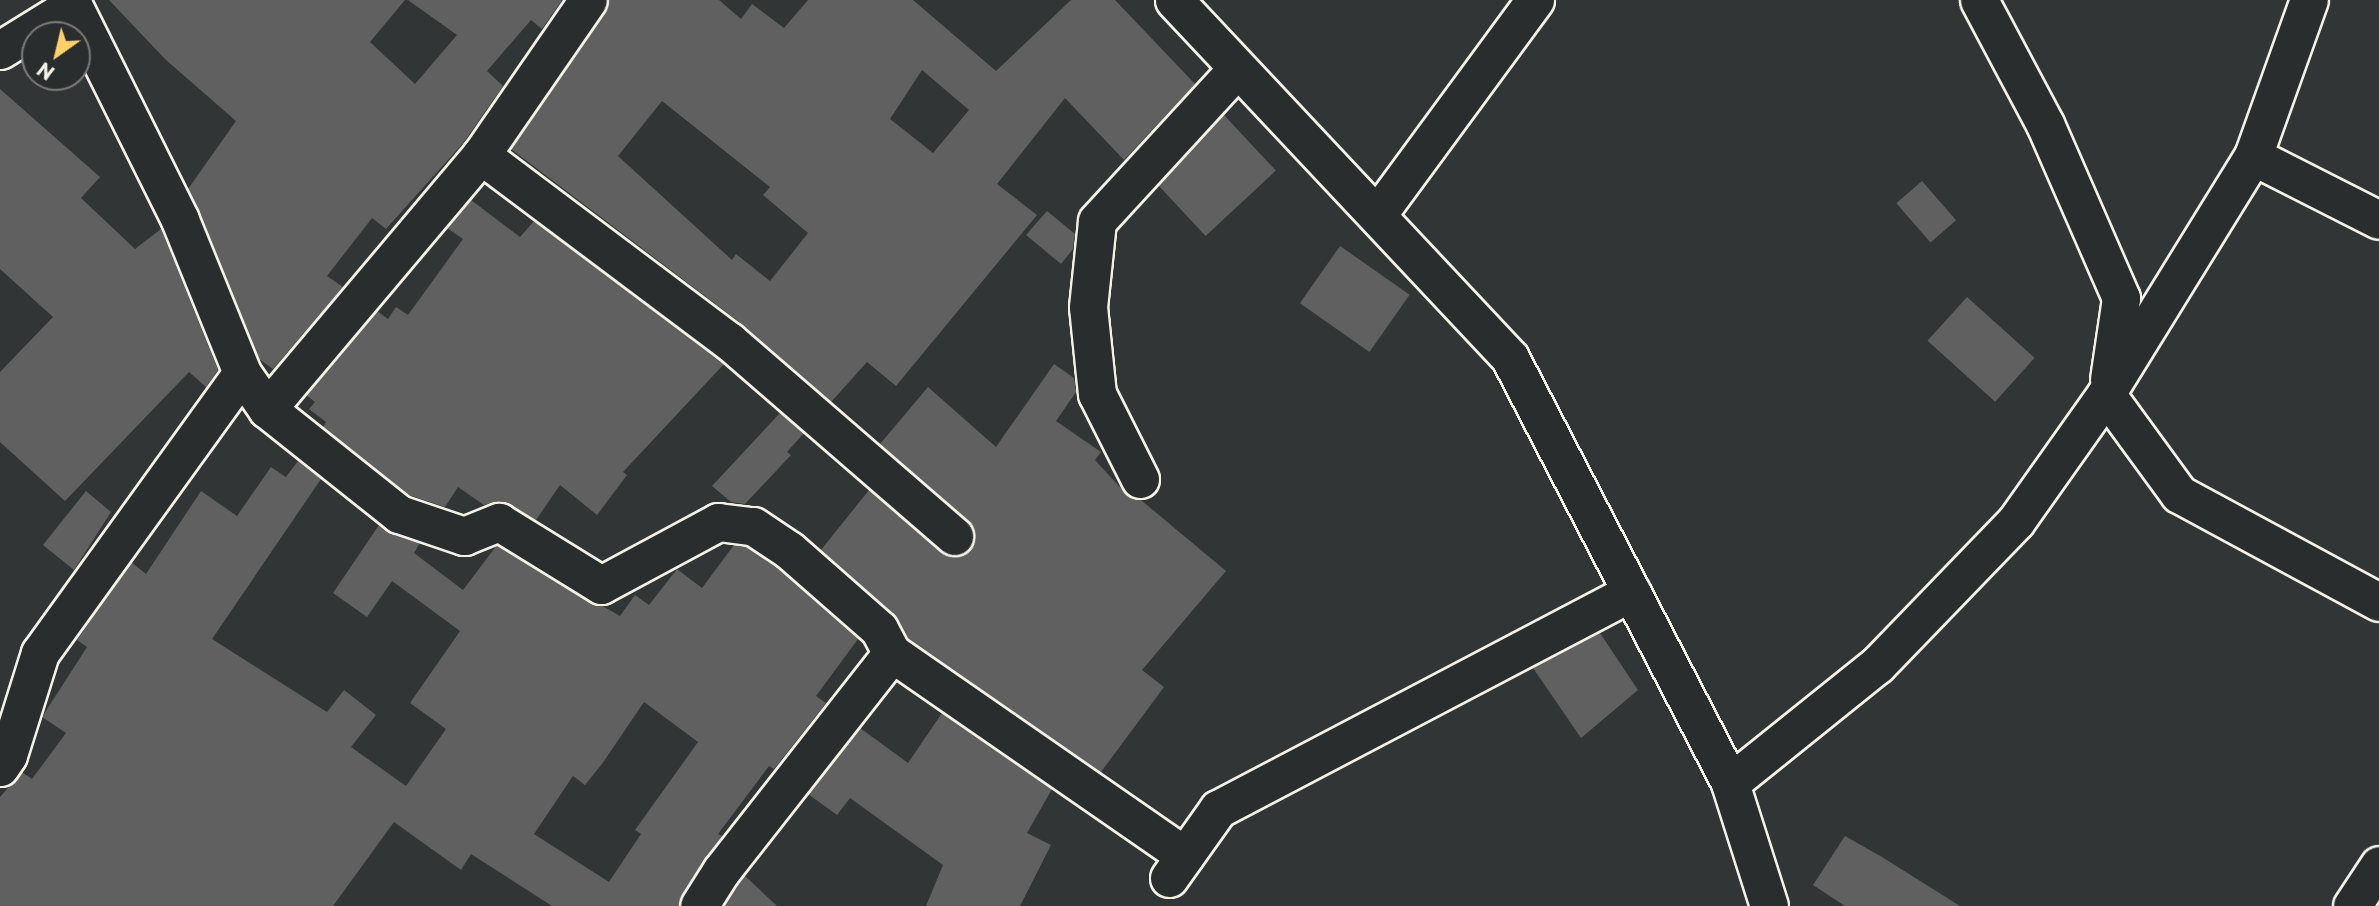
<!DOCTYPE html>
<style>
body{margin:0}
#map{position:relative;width:2379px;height:906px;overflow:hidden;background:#323535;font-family:"Playpen Sans",sans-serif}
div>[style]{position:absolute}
.building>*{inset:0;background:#5f605f;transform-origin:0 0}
.roads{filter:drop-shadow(2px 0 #f4f1e8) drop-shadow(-2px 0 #f4f1e8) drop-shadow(0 2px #f4f1e8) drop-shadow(0 -2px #f4f1e8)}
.street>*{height:37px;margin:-18.5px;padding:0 18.5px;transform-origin:18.5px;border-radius:18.5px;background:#2a2d2e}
span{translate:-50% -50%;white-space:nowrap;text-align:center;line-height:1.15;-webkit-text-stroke:5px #2a2d2e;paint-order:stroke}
.north{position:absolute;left:21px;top:21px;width:70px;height:70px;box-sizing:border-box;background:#2a2d2e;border:2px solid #7b7b78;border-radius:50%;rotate:214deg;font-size:19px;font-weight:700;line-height:28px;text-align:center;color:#f4f1e8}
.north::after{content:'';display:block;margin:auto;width:24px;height:32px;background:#ffd166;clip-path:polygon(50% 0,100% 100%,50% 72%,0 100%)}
</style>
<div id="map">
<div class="building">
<div style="clip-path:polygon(109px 0,405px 0,370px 42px,415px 84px,457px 35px,408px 0,562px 0,542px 29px,531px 20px,487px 71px,503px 86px,464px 142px,386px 229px,372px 218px,327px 276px,343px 287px,273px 369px,259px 359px,188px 189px,236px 121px,166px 60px)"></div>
<div style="clip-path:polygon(evenodd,609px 0,719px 0,741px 19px,752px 4px,784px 28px,808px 0,913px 0,996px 71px,1071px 0,1115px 0,1195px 84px,1124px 160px,1065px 98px,997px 184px,1037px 215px,896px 386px,867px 362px,831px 402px,742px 324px,511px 149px,605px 12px,609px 0,922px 70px,969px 110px,933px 153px,890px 119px,922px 70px,609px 0,662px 101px,770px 187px,763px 195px,808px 233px,770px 281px,736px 254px,732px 260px,618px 156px,662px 101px)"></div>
<div style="clip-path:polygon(0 89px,100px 177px,81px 198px,135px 249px,161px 229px,218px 370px,206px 387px,189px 372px,65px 501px,0 442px,0 372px,53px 317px,0 269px)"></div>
<div style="left:1224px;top:115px;width:76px;height:96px;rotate:47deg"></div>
<div style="left:1922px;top:181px;width:52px;height:34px;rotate:49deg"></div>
<div style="clip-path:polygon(471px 200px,520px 237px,534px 221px,724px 364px,623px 472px,627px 475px,597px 515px,560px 485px,536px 520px,501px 501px,484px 505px,458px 487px,445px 507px,409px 495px,323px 427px,326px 422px,309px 409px,315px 402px,306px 395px,377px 311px,388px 319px,396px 307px,408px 315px,463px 239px,447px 228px)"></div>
<div style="clip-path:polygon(1047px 211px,1075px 234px,1073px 249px,1061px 264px,1026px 235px)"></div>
<div style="left:1340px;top:246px;width:85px;height:70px;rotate:35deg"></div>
<div style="left:1967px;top:297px;width:91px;height:59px;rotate:42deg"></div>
<div style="clip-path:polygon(1054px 364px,1074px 378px,1076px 392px,1056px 421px,1101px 452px,1095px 460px,1128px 496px,1141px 500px,1226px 571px,1142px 670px,1164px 687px,1101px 772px,908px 639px,893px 613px,821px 550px,869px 490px,941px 552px,951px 557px,969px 550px,975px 539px,968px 521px,880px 444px,928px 387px,996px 447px)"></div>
<div style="clip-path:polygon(780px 413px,804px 433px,787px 452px,791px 455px,745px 504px,731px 502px,712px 486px)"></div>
<div style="clip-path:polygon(evenodd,298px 461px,321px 479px,212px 639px,327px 712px,344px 690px,376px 715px,351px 747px,406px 786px,446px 729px,410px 703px,460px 631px,392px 581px,367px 617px,333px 593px,379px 525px,420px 543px,414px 553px,463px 590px,497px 545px,620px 616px,635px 595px,649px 605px,677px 569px,702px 588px,734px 545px,746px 546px,776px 567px,858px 639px,816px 696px,826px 703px,774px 769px,769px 766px,718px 834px,722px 836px,678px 906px,552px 906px,471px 854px,461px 870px,394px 822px,333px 906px,0 906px,0 797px,22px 772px,32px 779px,66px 733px,42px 717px,87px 647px,77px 640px,131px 562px,146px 574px,201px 491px,237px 516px,271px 467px,286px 477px,298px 461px,644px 702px,698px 742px,635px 830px,641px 834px,609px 882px,534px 834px,573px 776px,585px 785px,602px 764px,644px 702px)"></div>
<div style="clip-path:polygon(86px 491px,111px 512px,74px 570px,43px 545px)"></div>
<div style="clip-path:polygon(1600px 633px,1638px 690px,1581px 738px,1533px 668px)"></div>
<div style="clip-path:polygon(942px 713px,1052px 789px,1027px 833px,1051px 845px,1020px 906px,926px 906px,943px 865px,850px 798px,837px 815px,808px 794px,860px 728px,908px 763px)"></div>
<div style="clip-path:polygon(1845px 836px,1882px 857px,1960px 906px,1845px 906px,1813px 885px)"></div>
<div style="clip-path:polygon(744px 875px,777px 906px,724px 906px)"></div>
</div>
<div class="roads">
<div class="street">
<div style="left:1174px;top:0;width:491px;rotate:46.8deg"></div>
<div style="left:1510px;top:358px;width:479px;rotate:62.6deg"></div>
<div style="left:1730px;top:783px;width:129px;rotate:72.4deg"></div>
<div style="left:1979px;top:0;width:140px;rotate:62deg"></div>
<div style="left:2045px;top:124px;width:190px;rotate:66.4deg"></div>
<div style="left:2121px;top:298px;width:82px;rotate:98.4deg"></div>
<div style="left:0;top:50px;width:86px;rotate:-31.7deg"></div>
<div style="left:73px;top:5px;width:240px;rotate:63.5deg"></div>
<div style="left:180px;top:220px;width:165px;rotate:67.9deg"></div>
<div style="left:481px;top:155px;width:310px;rotate:36.9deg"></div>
<div style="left:729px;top:341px;width:298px;rotate:40.9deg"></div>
<div style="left:2253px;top:156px;width:141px;rotate:26.9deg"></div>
<div style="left:1377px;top:215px;width:267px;rotate:-53.7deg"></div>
<div style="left:2106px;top:394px;width:280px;rotate:-58.3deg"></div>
<div style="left:2253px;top:156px;width:166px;rotate:-70.3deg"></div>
<div style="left:267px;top:409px;width:169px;rotate:38.5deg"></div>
<div style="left:399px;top:514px;width:69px;rotate:18.7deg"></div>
<div style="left:464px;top:536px;width:38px;rotate:-22deg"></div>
<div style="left:499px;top:522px;width:120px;rotate:31.7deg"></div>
<div style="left:601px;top:585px;width:133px;rotate:-28.3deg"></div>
<div style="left:718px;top:522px;width:35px;rotate:7deg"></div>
<div style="left:753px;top:526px;width:43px;rotate:33.7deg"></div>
<div style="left:789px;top:550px;width:120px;rotate:41.3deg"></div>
<div style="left:879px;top:629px;width:27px;rotate:62deg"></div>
<div style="left:892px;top:653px;width:277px;rotate:128.1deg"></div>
<div style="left:721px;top:871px;width:41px;rotate:122.2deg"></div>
<div style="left:1140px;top:479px;width:95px;rotate:-116.8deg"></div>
<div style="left:1097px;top:394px;width:87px;rotate:-95.9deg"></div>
<div style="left:1088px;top:307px;width:86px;rotate:-84deg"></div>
<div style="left:1097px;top:221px;width:207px;rotate:-47.4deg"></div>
<div style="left:892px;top:653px;width:356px;rotate:34.7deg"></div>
<div style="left:0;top:767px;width:14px;rotate:-56deg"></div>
<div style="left:8px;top:755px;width:107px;rotate:-72.6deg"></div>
<div style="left:40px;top:653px;width:345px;rotate:-54.2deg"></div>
<div style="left:242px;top:373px;width:44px;rotate:55.2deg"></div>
<div style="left:267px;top:409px;width:332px;rotate:-49.9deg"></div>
<div style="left:481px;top:155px;width:188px;rotate:-55.4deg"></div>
<div style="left:1730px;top:783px;width:189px;rotate:-38.8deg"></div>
<div style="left:1877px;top:665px;width:200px;rotate:-46deg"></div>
<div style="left:2016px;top:521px;width:156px;rotate:-54.7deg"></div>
<div style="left:2106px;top:394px;width:124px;rotate:53.9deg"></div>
<div style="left:2179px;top:494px;width:227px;rotate:28.4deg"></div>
<div style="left:1169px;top:878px;width:85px;rotate:-54.6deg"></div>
<div style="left:1218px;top:809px;width:467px;rotate:-27.7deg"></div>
<div style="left:2352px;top:906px;width:49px;rotate:-56.6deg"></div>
</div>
</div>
<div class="north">N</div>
</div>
